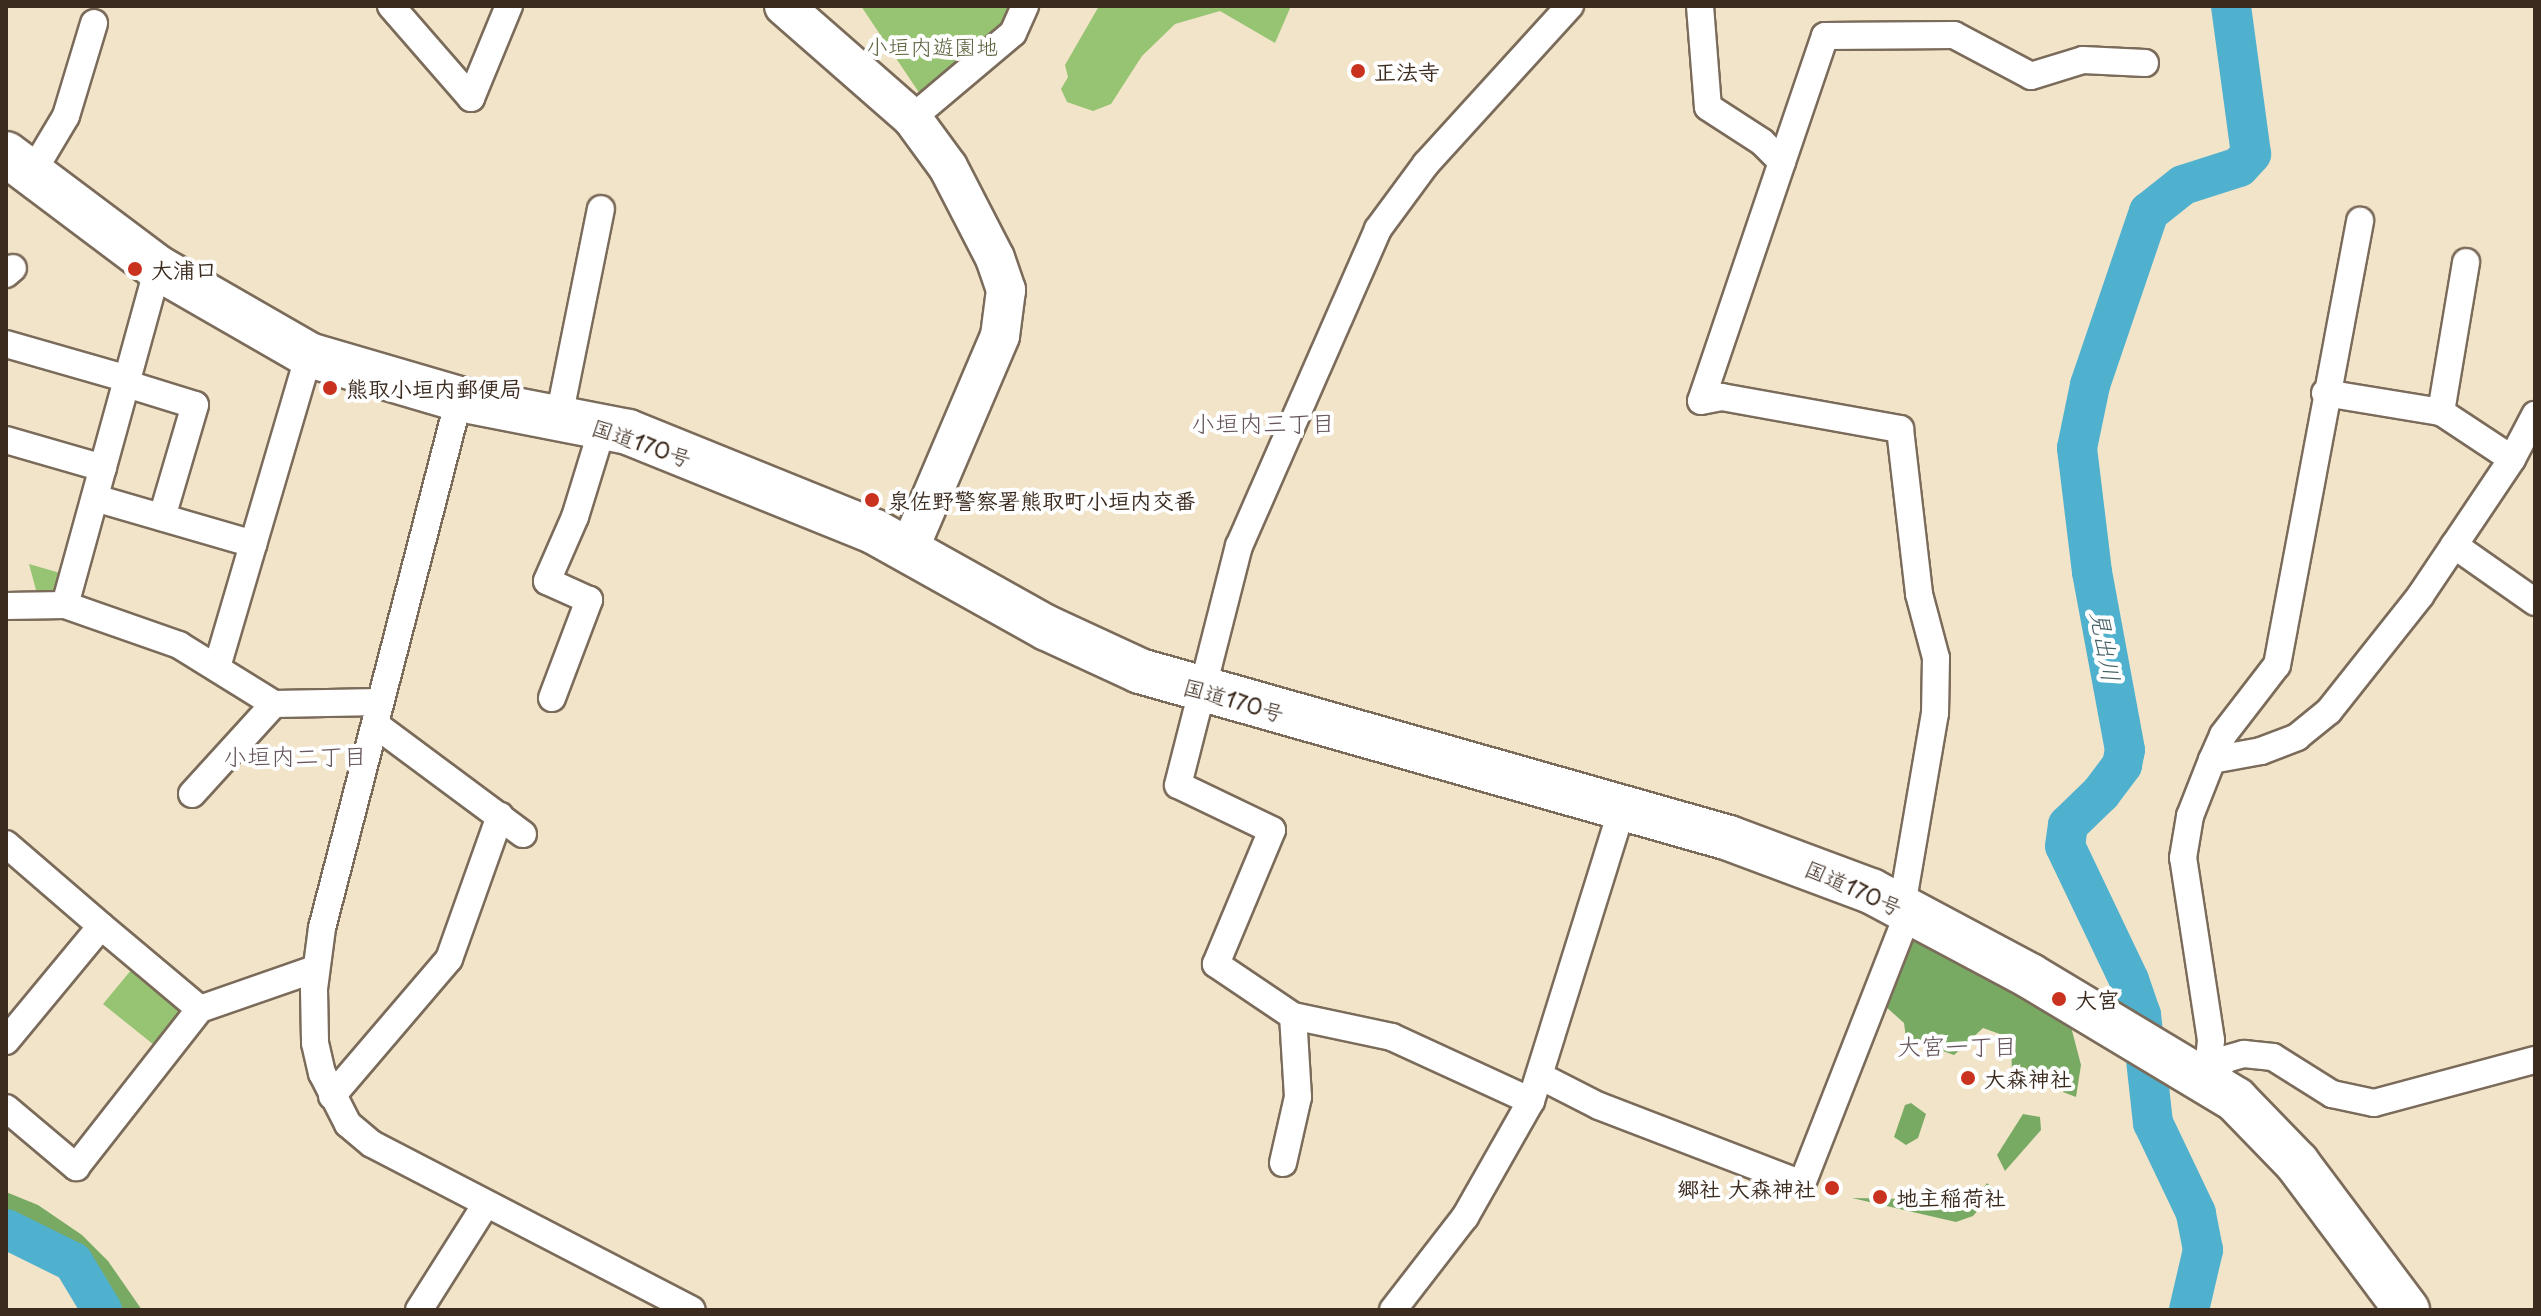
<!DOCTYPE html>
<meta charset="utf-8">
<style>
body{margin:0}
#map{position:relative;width:2541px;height:1316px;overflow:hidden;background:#f2e4c9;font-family:"Playpen Sans","Klee One",sans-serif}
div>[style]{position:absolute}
.green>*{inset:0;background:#97c472}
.forest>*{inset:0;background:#79aa64}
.river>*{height:40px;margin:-20px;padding:0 20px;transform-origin:20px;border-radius:20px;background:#50b1cf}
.roads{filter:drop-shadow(2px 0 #7b6b5a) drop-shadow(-2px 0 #7b6b5a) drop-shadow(0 2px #7b6b5a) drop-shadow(0 -2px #7b6b5a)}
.street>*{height:26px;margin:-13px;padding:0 13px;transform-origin:13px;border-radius:13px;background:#fff}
.secondary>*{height:38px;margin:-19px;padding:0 19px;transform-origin:19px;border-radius:19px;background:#fff}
.highway>*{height:44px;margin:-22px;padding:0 22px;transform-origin:22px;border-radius:22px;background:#fff}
.dots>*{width:22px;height:22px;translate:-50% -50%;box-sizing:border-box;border:4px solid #fff;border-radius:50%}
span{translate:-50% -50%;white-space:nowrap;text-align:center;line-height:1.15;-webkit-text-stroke:8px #fff;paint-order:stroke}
.park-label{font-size:22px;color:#5b603b}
.poi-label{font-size:22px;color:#3b2a1e;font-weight:700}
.left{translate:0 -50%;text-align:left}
.right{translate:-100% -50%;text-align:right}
.street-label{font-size:22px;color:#3b2a1e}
.neighbourhood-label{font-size:24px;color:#66555e}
.water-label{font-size:24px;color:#436065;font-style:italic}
.frame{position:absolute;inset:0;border:8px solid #3b2a1e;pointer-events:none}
</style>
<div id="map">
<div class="green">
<div style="clip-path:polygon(861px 6px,1019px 6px,1010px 26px,924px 100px)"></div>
<div style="clip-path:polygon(1099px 6px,1291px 6px,1275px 43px,1220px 11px,1175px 24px,1142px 56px,1111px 104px,1093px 111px,1067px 102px,1061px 89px,1068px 77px,1065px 65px)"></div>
<div style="clip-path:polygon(29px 564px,74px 577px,40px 605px)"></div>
<div style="clip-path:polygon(132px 969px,179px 1008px,178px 1023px,159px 1049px,103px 1004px)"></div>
</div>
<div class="forest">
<div style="clip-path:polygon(1912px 936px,2069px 1019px,2081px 1065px,2076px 1097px,2063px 1092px,2066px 1078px,2049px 1069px,2033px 1083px,2012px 1075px,2011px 1038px,1983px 1028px,1954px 1055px,1906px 1038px,1904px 1023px,1885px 1006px)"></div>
<div style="clip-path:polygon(1911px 1103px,1926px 1114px,1918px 1138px,1906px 1145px,1894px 1137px,1905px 1105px)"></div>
<div style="clip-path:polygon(2023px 1114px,2040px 1117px,2041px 1130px,2005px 1171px,1997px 1155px)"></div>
<div style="clip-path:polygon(1987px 1183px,1995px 1191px,1973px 1216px,1956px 1222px,1852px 1198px,1907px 1199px,1967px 1211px)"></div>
<div style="clip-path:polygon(6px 1192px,38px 1205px,82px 1235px,108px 1261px,142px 1310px,91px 1310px,60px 1263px,46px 1265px,6px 1246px)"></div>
</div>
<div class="river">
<div style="left:6px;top:1229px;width:75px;rotate:26.2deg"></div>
<div style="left:73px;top:1262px;width:56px;rotate:58.9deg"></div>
<div style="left:2189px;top:1310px;width:62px;rotate:-76.9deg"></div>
<div style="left:2203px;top:1250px;width:38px;rotate:-101deg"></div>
<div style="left:2196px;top:1213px;width:100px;rotate:-115.5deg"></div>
<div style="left:2153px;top:1123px;width:109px;rotate:-96.3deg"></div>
<div style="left:2141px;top:1015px;width:37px;rotate:-109deg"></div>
<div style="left:2129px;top:980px;width:148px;rotate:-115.5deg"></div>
<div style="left:2065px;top:846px;width:21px;rotate:-82deg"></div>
<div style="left:2068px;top:825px;width:46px;rotate:-44.1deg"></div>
<div style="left:2101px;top:793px;width:35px;rotate:-53deg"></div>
<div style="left:2122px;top:765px;width:15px;rotate:-79deg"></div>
<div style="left:2125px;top:750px;width:181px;rotate:-100.5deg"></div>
<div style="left:2092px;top:572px;width:125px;rotate:-96.9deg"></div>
<div style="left:2077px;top:448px;width:64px;rotate:-78.3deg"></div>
<div style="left:2090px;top:385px;width:183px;rotate:-71.2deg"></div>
<div style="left:2149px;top:212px;width:43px;rotate:-38.5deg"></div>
<div style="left:2183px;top:185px;width:59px;rotate:-17.8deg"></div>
<div style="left:2239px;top:167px;width:18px;rotate:-47deg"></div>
<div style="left:2251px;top:154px;width:149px;rotate:-97.7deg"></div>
</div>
<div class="roads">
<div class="street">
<div style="left:391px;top:6px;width:122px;rotate:49deg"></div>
<div style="left:471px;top:98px;width:100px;rotate:-67.6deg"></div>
<div style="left:1700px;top:6px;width:101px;rotate:85.5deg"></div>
<div style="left:1708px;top:107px;width:64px;rotate:32.9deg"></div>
<div style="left:1762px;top:142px;width:28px;rotate:45deg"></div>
<div style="left:1782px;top:162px;width:252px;rotate:108.7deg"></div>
<div style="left:912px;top:118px;width:132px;rotate:-40.1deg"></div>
<div style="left:1013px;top:33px;width:30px;rotate:-66deg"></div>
<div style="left:1782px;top:162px;width:133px;rotate:-71.2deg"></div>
<div style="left:1825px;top:36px;width:129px;rotate:-0.4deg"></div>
<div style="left:1954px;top:35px;width:87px;rotate:28deg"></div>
<div style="left:2031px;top:76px;width:54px;rotate:-17.1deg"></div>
<div style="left:2083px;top:60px;width:62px;rotate:2.8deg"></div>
<div style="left:32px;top:173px;width:66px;rotate:-59.2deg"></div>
<div style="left:66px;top:116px;width:97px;rotate:-73.2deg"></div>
<div style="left:6px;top:274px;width:9px;rotate:-41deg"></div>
<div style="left:6px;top:344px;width:127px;rotate:16deg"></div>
<div style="left:127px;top:384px;width:71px;rotate:17.2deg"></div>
<div style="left:195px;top:405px;width:117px;rotate:106.4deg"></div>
<div style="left:2325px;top:393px;width:118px;rotate:9.3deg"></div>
<div style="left:2441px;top:412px;width:85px;rotate:33.5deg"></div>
<div style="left:459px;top:399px;width:546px;rotate:104.52deg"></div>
<div style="left:322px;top:928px;width:62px;rotate:97.5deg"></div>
<div style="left:314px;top:989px;width:54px;rotate:88.9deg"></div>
<div style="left:315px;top:1043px;width:31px;rotate:77deg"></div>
<div style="left:322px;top:1073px;width:57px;rotate:63deg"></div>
<div style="left:348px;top:1124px;width:31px;rotate:40deg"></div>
<div style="left:372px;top:1144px;width:360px;rotate:27.4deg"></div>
<div style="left:1701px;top:401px;width:21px;rotate:-11deg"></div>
<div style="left:1722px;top:397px;width:181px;rotate:10.2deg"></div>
<div style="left:1900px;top:429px;width:166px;rotate:83.4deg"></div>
<div style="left:1919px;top:594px;width:66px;rotate:75.1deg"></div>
<div style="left:1936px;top:658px;width:55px;rotate:91deg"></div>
<div style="left:1935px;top:713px;width:196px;rotate:99.7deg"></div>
<div style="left:2441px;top:412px;width:152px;rotate:-80.5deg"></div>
<div style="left:559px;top:417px;width:212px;rotate:-78.6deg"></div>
<div style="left:6px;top:440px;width:101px;rotate:16.1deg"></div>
<div style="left:95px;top:498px;width:165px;rotate:16.2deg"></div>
<div style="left:2454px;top:545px;width:99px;rotate:35.1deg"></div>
<div style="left:65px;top:605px;width:350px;rotate:-74.6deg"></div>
<div style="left:6px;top:606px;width:59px;rotate:-1deg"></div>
<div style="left:65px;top:605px;width:121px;rotate:19.3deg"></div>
<div style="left:179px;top:645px;width:112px;rotate:31.8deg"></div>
<div style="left:274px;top:704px;width:106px;rotate:-1.1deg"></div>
<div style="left:217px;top:667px;width:325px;rotate:-73.6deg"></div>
<div style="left:552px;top:698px;width:105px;rotate:-69.3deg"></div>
<div style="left:589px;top:600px;width:46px;rotate:-155.7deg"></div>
<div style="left:547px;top:581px;width:70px;rotate:-66.4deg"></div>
<div style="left:575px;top:517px;width:95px;rotate:-72.9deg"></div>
<div style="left:376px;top:725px;width:183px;rotate:36.6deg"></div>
<div style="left:2212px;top:760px;width:27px;rotate:-66deg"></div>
<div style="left:2223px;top:735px;width:88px;rotate:-52.4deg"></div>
<div style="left:2277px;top:665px;width:452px;rotate:-79.4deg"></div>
<div style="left:192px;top:794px;width:122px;rotate:-47.7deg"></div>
<div style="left:6px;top:844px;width:125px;rotate:40.8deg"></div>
<div style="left:6px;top:1041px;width:149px;rotate:-50.4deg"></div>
<div style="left:101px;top:926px;width:129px;rotate:40deg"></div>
<div style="left:1540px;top:1076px;width:66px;rotate:27deg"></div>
<div style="left:1599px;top:1106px;width:217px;rotate:21deg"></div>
<div style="left:1802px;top:1184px;width:293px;rotate:-68.6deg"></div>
<div style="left:2207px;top:1080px;width:40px;rotate:-84.3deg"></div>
<div style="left:2211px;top:1040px;width:184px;rotate:-98.7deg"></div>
<div style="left:2183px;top:858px;width:43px;rotate:-80.5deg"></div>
<div style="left:2190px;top:816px;width:60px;rotate:-68.6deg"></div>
<div style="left:2212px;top:760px;width:50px;rotate:-10.4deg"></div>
<div style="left:2261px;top:751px;width:39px;rotate:-21deg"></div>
<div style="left:2297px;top:737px;width:41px;rotate:-39.1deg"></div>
<div style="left:2329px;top:711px;width:147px;rotate:-51.6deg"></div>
<div style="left:2420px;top:596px;width:165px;rotate:-56.1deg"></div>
<div style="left:2512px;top:459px;width:50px;rotate:-62.4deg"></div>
<div style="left:2207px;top:1080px;width:28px;rotate:-48deg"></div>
<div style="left:2226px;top:1059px;width:19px;rotate:-16deg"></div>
<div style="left:2244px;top:1054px;width:29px;rotate:6deg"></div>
<div style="left:2273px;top:1057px;width:70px;rotate:32.1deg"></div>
<div style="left:2332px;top:1094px;width:43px;rotate:12.1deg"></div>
<div style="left:2374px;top:1103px;width:167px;rotate:-15deg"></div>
<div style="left:332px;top:1096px;width:180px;rotate:-49.5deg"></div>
<div style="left:449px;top:959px;width:152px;rotate:-70.4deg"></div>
<div style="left:1531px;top:1101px;width:153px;rotate:-155.3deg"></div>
<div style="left:1392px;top:1037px;width:101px;rotate:-168deg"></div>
<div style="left:1293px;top:1016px;width:93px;rotate:-146deg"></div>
<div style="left:1216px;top:964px;width:145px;rotate:-67.3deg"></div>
<div style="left:1272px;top:830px;width:104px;rotate:-154.4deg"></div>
<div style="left:1178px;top:785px;width:247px;rotate:-75.7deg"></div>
<div style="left:1239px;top:546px;width:346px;rotate:-66.3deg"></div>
<div style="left:1378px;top:229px;width:81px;rotate:-53.6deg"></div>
<div style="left:1426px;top:164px;width:214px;rotate:-47.7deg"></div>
<div style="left:6px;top:1108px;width:92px;rotate:40.1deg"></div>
<div style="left:76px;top:1167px;width:201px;rotate:-51.9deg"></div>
<div style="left:200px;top:1009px;width:122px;rotate:-19.2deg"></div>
<div style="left:1283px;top:1163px;width:68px;rotate:-77.2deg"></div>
<div style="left:1298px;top:1097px;width:81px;rotate:-93.5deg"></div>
<div style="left:419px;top:1310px;width:125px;rotate:-57.7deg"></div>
<div style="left:1393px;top:1310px;width:118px;rotate:-52.3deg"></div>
<div style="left:1465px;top:1217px;width:133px;rotate:-60.4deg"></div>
<div style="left:1531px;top:1101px;width:307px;rotate:-72.7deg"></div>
</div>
<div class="secondary">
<div style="left:784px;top:6px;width:170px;rotate:41.2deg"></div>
<div style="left:912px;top:118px;width:61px;rotate:53.7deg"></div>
<div style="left:948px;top:167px;width:102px;rotate:62.7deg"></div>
<div style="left:995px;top:258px;width:34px;rotate:71deg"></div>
<div style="left:1006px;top:290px;width:46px;rotate:97.4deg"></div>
<div style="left:1000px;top:336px;width:232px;rotate:113.1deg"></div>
</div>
<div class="highway">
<div style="left:6px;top:154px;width:190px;rotate:36.9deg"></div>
<div style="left:158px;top:268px;width:174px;rotate:29.9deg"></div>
<div style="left:309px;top:355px;width:156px;rotate:16.3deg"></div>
<div style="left:459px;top:399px;width:172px;rotate:11deg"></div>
<div style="left:628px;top:432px;width:266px;rotate:22deg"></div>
<div style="left:875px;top:532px;width:197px;rotate:29.2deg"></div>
<div style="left:1047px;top:628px;width:102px;rotate:24.8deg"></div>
<div style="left:1140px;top:671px;width:612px;rotate:15.83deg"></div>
<div style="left:1729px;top:838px;width:152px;rotate:20.5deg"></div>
<div style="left:1871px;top:891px;width:180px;rotate:28.1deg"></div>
<div style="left:2030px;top:976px;width:240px;rotate:31deg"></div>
<div style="left:2236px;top:1100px;width:88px;rotate:45.9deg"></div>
<div style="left:2297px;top:1163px;width:184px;rotate:53.2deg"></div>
</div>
</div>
<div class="dots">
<div style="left:1358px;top:71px;background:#c8321e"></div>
<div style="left:135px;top:269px;background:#c8321e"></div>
<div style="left:330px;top:388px;background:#c8321e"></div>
<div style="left:872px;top:500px;background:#c8321e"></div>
<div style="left:2059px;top:999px;background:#c8321e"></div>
<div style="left:1968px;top:1078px;background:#c8321e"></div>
<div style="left:1832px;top:1188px;background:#c8321e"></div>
<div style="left:1880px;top:1197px;background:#c8321e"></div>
</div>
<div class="park-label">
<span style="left:932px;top:46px">小垣内遊園地</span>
</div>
<div class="poi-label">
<span class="left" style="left:1374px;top:71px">正法寺</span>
<span class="left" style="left:151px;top:269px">大浦口</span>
<span class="left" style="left:346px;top:388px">熊取小垣内郵便局</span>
<span class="left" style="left:888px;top:500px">泉佐野警察署熊取町小垣内交番</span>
<span class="left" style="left:2075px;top:999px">大宮</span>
<span class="left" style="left:1984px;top:1078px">大森神社</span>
<span class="right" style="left:1816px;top:1188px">郷社 大森神社</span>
<span class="left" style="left:1896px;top:1197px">地主稲荷社</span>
</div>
<div class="street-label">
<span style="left:642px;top:442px;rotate:19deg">国道170号</span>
<span style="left:1234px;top:699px;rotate:16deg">国道170号</span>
<span style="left:1854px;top:887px;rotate:24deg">国道170号</span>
</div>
<div class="neighbourhood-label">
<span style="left:1263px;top:423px">小垣内三丁目</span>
<span style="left:295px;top:756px">小垣内二丁目</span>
<span style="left:1957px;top:1046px">大宮一丁目</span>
</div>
<div class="water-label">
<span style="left:2106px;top:646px;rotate:80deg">見出川</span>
</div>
<div class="frame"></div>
</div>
